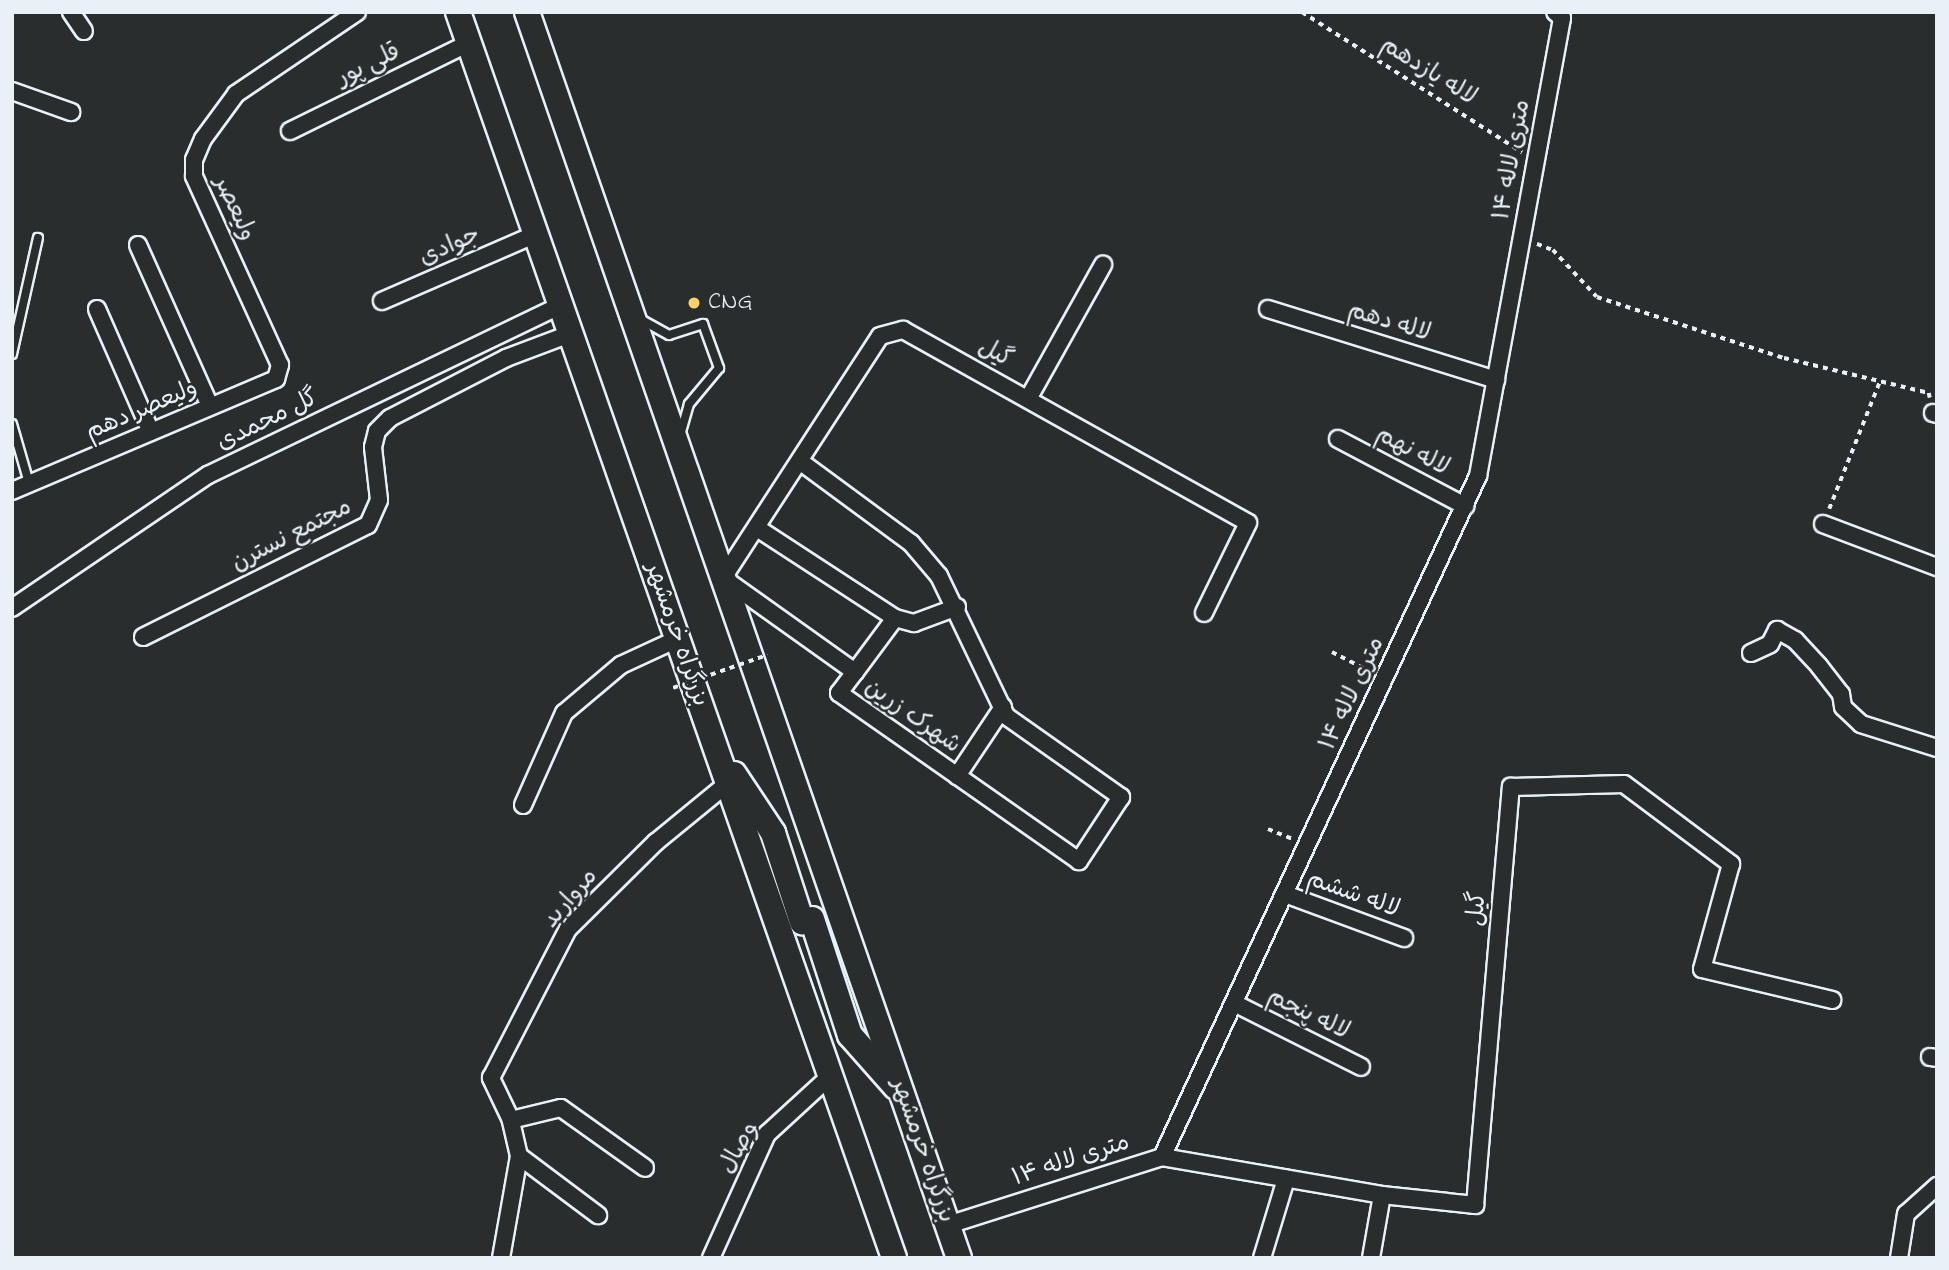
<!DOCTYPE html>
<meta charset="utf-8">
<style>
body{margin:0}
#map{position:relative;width:1949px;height:1270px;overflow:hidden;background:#2a2d2e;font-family:"Indie Flower","Playpen Sans Arabic",sans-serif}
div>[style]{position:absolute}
.path>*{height:3.5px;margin-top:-1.75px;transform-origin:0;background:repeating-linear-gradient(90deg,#e8f1f8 0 5px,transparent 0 10px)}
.roads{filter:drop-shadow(2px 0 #e8f1f8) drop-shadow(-2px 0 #e8f1f8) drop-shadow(0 2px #e8f1f8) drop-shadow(0 -2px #e8f1f8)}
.service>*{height:8px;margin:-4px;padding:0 4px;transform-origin:4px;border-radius:4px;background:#2a2d2e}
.minor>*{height:16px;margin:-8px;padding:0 8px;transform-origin:8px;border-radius:8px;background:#2a2d2e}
.trunk>*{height:24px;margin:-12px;padding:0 12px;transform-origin:12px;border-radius:12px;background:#2a2d2e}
.path-bridge>*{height:3.5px;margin-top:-1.75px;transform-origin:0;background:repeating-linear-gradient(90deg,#e8f1f8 0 5px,transparent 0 10px)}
.dots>*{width:19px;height:19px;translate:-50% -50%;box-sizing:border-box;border:4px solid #2a2d2e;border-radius:50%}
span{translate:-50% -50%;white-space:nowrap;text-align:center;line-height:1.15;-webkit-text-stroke:5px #2a2d2e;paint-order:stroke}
.street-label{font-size:24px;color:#e8f1f8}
.poi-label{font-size:24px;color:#e8f1f8}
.left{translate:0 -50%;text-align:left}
.frame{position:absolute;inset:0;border:14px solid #e8f1f8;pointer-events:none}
</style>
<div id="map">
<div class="path">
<div style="left:1302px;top:12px;width:261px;rotate:32.5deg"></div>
<div style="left:1537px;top:244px;width:17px;rotate:21deg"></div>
<div style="left:1553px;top:250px;width:64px;rotate:46.9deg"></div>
<div style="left:1597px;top:297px;width:197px;rotate:18.1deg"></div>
<div style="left:1784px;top:358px;width:149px;rotate:13.6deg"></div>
<div style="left:1929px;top:393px;width:5px;rotate:79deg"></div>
<div style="left:1829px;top:509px;width:138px;rotate:-68.3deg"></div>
<div style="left:1332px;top:652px;width:44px;rotate:27.1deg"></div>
<div style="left:1268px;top:829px;width:27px;rotate:22deg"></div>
</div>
<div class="roads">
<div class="service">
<div style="left:640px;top:319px;width:33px;rotate:29deg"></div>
<div style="left:669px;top:335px;width:36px;rotate:-18deg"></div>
<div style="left:703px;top:324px;width:47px;rotate:70deg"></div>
<div style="left:719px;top:368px;width:47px;rotate:129.8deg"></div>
<div style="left:689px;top:404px;width:32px;rotate:106deg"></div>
<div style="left:12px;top:354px;width:119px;rotate:-77.4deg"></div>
<div style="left:12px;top:424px;width:61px;rotate:73.9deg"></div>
</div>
<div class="minor">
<div style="left:71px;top:12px;width:23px;rotate:56deg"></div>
<div style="left:12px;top:91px;width:63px;rotate:19.6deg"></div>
<div style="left:290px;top:131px;width:199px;rotate:-26.2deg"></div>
<div style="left:138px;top:245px;width:176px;rotate:65.9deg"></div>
<div style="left:382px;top:301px;width:168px;rotate:-23.5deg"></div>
<div style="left:97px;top:309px;width:134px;rotate:66.3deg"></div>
<div style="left:1268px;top:309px;width:239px;rotate:17.3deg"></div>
<div style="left:1028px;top:399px;width:154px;rotate:-60.8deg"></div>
<div style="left:1933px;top:413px;width:4px;rotate:14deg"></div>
<div style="left:1338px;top:439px;width:144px;rotate:27.8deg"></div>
<div style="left:801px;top:462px;width:137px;rotate:36.4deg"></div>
<div style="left:911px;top:543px;width:43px;rotate:49.7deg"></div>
<div style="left:939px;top:576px;width:155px;rotate:64.4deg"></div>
<div style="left:1006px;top:716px;width:141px;rotate:35.2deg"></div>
<div style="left:1121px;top:797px;width:77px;rotate:123.3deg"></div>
<div style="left:1079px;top:861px;width:293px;rotate:-145deg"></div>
<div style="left:839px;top:693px;width:26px;rotate:-53deg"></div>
<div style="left:855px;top:672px;width:162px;rotate:-144.5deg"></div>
<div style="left:723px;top:578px;width:288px;rotate:-57deg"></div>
<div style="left:880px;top:336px;width:24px;rotate:-15deg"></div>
<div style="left:903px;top:330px;width:395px;rotate:29.2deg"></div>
<div style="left:1248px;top:523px;width:100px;rotate:116.1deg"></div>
<div style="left:12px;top:491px;width:287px;rotate:-23deg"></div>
<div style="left:276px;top:379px;width:15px;rotate:-74deg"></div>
<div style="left:280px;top:365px;width:208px;rotate:-114.5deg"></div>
<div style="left:194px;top:176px;width:16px;rotate:-90deg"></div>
<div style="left:194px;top:160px;width:23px;rotate:-67deg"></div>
<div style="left:203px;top:139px;width:56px;rotate:-53.7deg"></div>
<div style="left:236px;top:94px;width:146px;rotate:-34.1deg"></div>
<div style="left:1823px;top:524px;width:122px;rotate:20.7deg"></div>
<div style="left:757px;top:528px;width:165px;rotate:33.1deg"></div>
<div style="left:895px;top:618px;width:20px;rotate:15deg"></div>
<div style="left:914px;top:623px;width:46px;rotate:-20.4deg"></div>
<div style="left:12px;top:608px;width:237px;rotate:-34.2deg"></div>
<div style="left:208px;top:475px;width:392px;rotate:-25.7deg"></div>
<div style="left:143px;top:637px;width:251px;rotate:-26.5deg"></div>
<div style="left:368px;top:525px;width:27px;rotate:-66deg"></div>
<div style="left:379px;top:500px;width:53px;rotate:-96.5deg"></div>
<div style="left:373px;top:447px;width:16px;rotate:-76deg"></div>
<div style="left:377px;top:431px;width:18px;rotate:-45deg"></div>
<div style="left:390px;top:418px;width:131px;rotate:-27.3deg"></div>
<div style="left:506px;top:358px;width:68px;rotate:-20.6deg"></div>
<div style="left:1751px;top:653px;width:21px;rotate:-25deg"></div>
<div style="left:1770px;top:644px;width:16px;rotate:-63deg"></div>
<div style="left:1777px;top:630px;width:21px;rotate:29deg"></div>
<div style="left:1795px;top:640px;width:35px;rotate:47deg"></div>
<div style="left:1819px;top:666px;width:36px;rotate:52deg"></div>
<div style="left:1841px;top:694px;width:13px;rotate:81deg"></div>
<div style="left:1843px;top:707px;width:25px;rotate:43deg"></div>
<div style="left:1861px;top:724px;width:80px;rotate:17.5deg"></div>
<div style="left:855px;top:672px;width:67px;rotate:-53.5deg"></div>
<div style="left:957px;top:776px;width:83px;rotate:-56.3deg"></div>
<div style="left:523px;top:805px;width:101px;rotate:-66deg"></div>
<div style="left:564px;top:713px;width:75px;rotate:-40.1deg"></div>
<div style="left:621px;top:665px;width:62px;rotate:-24.9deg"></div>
<div style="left:1285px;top:894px;width:127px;rotate:20.3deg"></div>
<div style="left:1234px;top:1003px;width:142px;rotate:26.7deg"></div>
<div style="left:1930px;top:1057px;width:7px;rotate:8deg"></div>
<div style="left:511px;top:1120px;width:51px;rotate:-13.5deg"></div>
<div style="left:561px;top:1108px;width:103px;rotate:35.5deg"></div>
<div style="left:519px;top:1156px;width:99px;rotate:36.8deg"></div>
<div style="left:1162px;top:1157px;width:223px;rotate:9.8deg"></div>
<div style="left:1382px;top:1195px;width:94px;rotate:6.1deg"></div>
<div style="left:1475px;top:1205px;width:420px;rotate:-85.1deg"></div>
<div style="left:1511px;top:787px;width:113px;rotate:-1.5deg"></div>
<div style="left:1624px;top:784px;width:134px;rotate:36.8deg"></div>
<div style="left:1731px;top:864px;width:109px;rotate:105.4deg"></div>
<div style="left:1702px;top:969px;width:134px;rotate:13.4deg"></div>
<div style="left:948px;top:1225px;width:225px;rotate:-17.6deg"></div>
<div style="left:1162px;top:1157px;width:751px;rotate:-65.11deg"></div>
<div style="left:1478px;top:476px;width:466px;rotate:-79.6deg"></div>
<div style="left:1562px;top:18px;width:9px;rotate:-139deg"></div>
<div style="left:501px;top:1258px;width:104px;rotate:-80deg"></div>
<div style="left:519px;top:1156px;width:37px;rotate:-103deg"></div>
<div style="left:511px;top:1120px;width:47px;rotate:-115.5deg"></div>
<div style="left:491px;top:1078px;width:168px;rotate:-62.7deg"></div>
<div style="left:568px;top:929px;width:124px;rotate:-44.7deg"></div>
<div style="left:656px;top:842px;width:93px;rotate:-39.3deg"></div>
<div style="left:711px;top:1258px;width:136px;rotate:-65.7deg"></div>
<div style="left:767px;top:1134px;width:86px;rotate:-42.6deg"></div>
<div style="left:1262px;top:1258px;width:83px;rotate:-73.1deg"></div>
<div style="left:1371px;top:1258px;width:64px;rotate:-80.1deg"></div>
<div style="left:1899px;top:1258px;width:45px;rotate:-81deg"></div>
<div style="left:1906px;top:1214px;width:42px;rotate:-42.1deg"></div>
</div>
<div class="trunk">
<div style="left:458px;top:12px;width:1320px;rotate:70.71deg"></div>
<div style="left:527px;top:12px;width:1319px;rotate:70.88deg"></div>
<div style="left:734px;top:774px;width:71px;rotate:56.5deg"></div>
<div style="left:773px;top:833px;width:94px;rotate:72deg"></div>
<div style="left:812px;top:919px;width:122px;rotate:71.9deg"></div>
<div style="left:850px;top:1035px;width:69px;rotate:48.5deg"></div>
</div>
</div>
<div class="path-bridge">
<div style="left:673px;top:688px;width:100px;rotate:-19.3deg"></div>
</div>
<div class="dots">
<div style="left:694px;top:303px;background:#ffd166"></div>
</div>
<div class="street-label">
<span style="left:369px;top:66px;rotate:-26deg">قلی پور</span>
<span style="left:1428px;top:72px;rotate:32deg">لاله یازدهم</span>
<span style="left:1513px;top:160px;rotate:-80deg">۱۴ متری لاله</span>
<span style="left:234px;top:209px;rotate:65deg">ولیعصر</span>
<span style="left:450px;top:247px;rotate:-24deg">جوادی</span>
<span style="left:1389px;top:323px;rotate:17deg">لاله دهم</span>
<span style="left:995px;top:354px;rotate:29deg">گیل</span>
<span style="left:142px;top:411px;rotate:-23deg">ولیعصر دهم</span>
<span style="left:268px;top:421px;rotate:-26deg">گل محمدی</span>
<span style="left:1412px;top:452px;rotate:28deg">لاله نهم</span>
<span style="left:292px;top:536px;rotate:-27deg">مجتمع نسترن</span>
<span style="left:676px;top:635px;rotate:71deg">بزرگراه خرمشهر</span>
<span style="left:1353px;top:694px;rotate:-65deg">۱۴ متری لاله</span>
<span style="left:912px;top:717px;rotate:35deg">شهرک زرین</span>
<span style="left:1353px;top:895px;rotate:20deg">لاله ششم</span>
<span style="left:571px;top:899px;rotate:-49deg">مروارید</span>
<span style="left:1478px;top:909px;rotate:-85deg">گیل</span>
<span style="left:1308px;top:1015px;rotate:26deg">لاله پنجم</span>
<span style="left:740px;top:1148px;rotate:-61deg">وصال</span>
<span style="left:922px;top:1151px;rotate:71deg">بزرگراه خرمشهر</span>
<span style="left:1071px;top:1161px;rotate:-18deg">۱۴ متری لاله</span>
</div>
<div class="poi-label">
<span class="left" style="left:708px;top:303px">CNG</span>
</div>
<div class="frame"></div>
</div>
